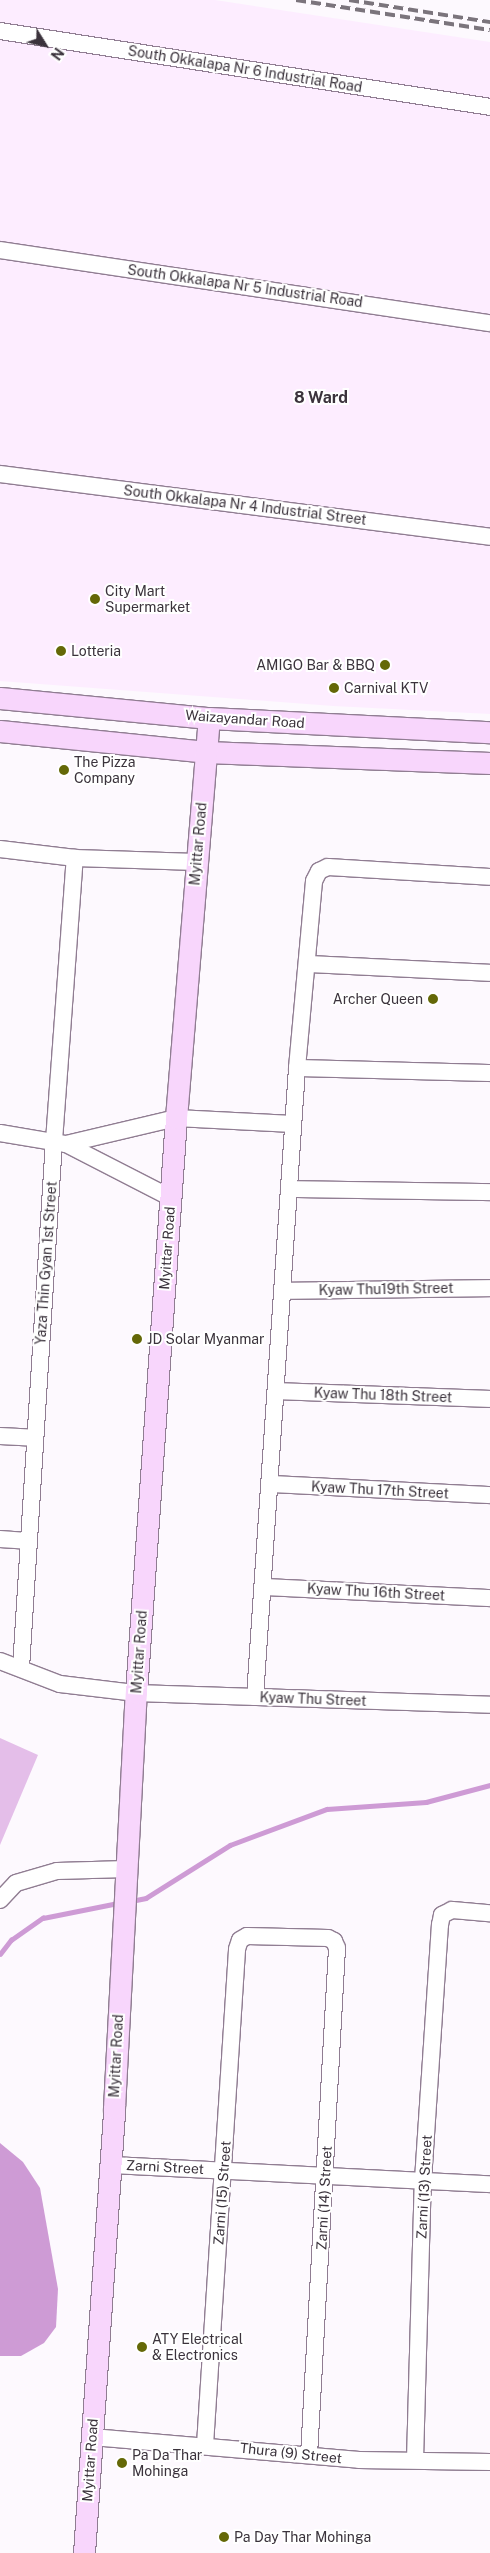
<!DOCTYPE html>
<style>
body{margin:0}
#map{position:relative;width:490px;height:2553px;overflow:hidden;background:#fdf9fe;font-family:"Public Sans",sans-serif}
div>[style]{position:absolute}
.built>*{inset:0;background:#fdedff}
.green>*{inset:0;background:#e4bee9}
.water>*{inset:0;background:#ce9bd5}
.stream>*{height:4.5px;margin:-2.25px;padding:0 2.25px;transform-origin:2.25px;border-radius:2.25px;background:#ce9bd5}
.roads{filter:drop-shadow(1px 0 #907d92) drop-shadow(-1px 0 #907d92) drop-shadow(0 1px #907d92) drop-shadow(0 -1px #907d92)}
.minor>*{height:16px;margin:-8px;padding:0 8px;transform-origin:8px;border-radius:8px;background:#fff}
.major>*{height:21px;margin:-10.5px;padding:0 10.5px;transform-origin:10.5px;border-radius:10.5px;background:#f8d6fc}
.rail>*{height:4px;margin-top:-2px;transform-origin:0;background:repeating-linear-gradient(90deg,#7b747c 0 10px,transparent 0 15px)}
.dots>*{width:14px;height:14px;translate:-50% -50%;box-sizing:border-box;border:2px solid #fff;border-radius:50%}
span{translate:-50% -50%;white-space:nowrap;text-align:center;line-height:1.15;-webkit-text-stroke:4px #fff;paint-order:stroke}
.street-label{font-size:14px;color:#3b333c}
.poi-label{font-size:14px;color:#3b333c}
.left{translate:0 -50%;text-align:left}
.right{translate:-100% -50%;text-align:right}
.quarter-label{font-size:16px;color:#3b333c;font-weight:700}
.north{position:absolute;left:20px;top:20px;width:50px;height:50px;-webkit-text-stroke:4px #fff;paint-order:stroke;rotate:126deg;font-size:14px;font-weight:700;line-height:20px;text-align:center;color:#3b333c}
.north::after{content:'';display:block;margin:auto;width:18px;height:22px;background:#3b333c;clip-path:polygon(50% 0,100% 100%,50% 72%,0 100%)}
</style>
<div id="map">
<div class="built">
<div style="clip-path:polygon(0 0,215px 0,490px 42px,490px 714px,333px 706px,0 681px)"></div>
</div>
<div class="green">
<div style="clip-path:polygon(0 1738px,38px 1755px,0 1845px)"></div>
</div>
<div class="water">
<div style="clip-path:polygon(0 2143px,23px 2162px,40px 2188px,58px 2289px,56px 2327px,44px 2343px,21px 2356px,0 2356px)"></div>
</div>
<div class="stream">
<div style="left:131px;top:1901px;width:15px;rotate:-11deg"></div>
<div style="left:146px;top:1898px;width:99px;rotate:-32.2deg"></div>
<div style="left:230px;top:1845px;width:103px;rotate:-20.4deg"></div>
<div style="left:327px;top:1809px;width:99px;rotate:-4deg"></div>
<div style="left:426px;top:1802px;width:66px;rotate:-14.9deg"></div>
<div style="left:0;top:1954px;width:18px;rotate:-52deg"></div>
<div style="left:11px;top:1940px;width:39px;rotate:-35deg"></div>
<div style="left:43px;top:1918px;width:76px;rotate:-11.3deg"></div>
</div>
<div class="roads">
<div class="minor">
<div style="left:0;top:31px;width:496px;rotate:8.8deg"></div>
<div style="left:0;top:250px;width:495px;rotate:8.5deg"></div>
<div style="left:0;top:474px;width:494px;rotate:7.3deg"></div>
<div style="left:0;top:849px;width:76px;rotate:6.8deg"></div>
<div style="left:75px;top:858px;width:121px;rotate:1.9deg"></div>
<div style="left:307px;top:964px;width:183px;rotate:2.8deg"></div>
<div style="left:297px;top:1068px;width:193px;rotate:1.5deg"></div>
<div style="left:0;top:1133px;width:67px;rotate:9.5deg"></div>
<div style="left:66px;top:1144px;width:118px;rotate:27.2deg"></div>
<div style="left:66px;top:1144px;width:113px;rotate:-13.3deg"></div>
<div style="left:176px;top:1118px;width:117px;rotate:2.9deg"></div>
<div style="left:289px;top:1189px;width:201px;rotate:0.9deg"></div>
<div style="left:282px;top:1291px;width:208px;rotate:-0.8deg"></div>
<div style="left:276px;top:1391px;width:214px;rotate:2.1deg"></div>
<div style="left:0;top:1436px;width:34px;rotate:3deg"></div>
<div style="left:270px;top:1484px;width:220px;rotate:2.9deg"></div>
<div style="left:0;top:1539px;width:27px;rotate:4deg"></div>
<div style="left:263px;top:1587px;width:227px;rotate:2.8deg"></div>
<div style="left:0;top:1661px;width:64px;rotate:21deg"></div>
<div style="left:60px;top:1684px;width:77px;rotate:6.8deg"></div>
<div style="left:136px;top:1693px;width:354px;rotate:1.9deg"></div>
<div style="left:21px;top:1668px;width:528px;rotate:-86.42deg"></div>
<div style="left:54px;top:1141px;width:284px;rotate:-85.8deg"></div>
<div style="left:255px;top:1697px;width:630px;rotate:-86.18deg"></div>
<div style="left:297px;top:1068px;width:188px;rotate:-84.8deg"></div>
<div style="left:314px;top:881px;width:11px;rotate:-63deg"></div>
<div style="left:319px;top:871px;width:10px;rotate:-24deg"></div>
<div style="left:328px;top:867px;width:162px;rotate:3.5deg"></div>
<div style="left:0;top:1900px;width:23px;rotate:-47deg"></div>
<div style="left:16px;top:1883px;width:43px;rotate:-16.3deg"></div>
<div style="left:57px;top:1871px;width:70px;rotate:-1.6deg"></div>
<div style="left:110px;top:2165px;width:380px;rotate:2.9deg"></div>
<div style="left:92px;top:2437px;width:268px;rotate:4.9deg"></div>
<div style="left:359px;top:2460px;width:131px;rotate:0.9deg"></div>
<div style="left:205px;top:2445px;width:497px;rotate:-86.3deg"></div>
<div style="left:237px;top:1949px;width:9px;rotate:-72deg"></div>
<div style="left:240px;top:1940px;width:8px;rotate:-30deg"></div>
<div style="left:247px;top:1936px;width:81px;rotate:1.4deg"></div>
<div style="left:328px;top:1938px;width:7px;rotate:27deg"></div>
<div style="left:334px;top:1941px;width:8px;rotate:67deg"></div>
<div style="left:337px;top:1948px;width:508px;rotate:93.16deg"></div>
<div style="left:415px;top:2460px;width:280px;rotate:-88.4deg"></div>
<div style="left:423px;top:2180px;width:256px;rotate:-86.2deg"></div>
<div style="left:440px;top:1925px;width:10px;rotate:-79deg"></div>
<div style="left:442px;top:1915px;width:11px;rotate:-27deg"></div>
<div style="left:452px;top:1910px;width:38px;rotate:5deg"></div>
</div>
<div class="major">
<div style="left:0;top:698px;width:210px;rotate:5.5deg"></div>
<div style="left:209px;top:718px;width:281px;rotate:2.9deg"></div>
<div style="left:0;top:731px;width:207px;rotate:5.8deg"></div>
<div style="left:206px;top:752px;width:284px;rotate:2.2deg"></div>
<div style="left:84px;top:2553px;width:446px;rotate:-86.1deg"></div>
<div style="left:114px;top:2108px;width:416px;rotate:-87deg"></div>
<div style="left:136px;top:1693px;width:576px;rotate:-86.02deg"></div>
<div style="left:176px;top:1118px;width:401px;rotate:-85.3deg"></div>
</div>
</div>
<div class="rail">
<div style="left:296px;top:0;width:196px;rotate:8.8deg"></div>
<div style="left:349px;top:0;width:143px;rotate:8.9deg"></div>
</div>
<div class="dots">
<div style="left:95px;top:599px;background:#646807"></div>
<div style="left:61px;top:651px;background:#646807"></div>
<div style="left:385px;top:665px;background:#646807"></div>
<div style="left:334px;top:688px;background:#646807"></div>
<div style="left:64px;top:770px;background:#646807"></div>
<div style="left:433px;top:999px;background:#646807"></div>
<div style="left:137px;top:1339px;background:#646807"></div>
<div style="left:142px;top:2347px;background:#646807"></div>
<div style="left:122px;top:2463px;background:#646807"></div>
<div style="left:224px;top:2537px;background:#646807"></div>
</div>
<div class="street-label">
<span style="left:245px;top:69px;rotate:9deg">South Okkalapa Nr 6 Industrial Road</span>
<span style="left:245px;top:286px;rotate:8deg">South Okkalapa Nr 5 Industrial Road</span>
<span style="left:245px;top:505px;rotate:7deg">South Okkalapa Nr 4 Industrial Street</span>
<span style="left:245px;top:719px;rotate:4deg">Waizayandar Road</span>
<span style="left:198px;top:844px;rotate:-85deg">Myittar Road</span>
<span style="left:167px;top:1248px;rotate:-86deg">Myittar Road</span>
<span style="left:46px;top:1263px;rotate:-86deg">Yaza Thin Gyan 1st Street</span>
<span style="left:386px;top:1289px;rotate:-1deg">Kyaw Thu19th Street</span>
<span style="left:383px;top:1395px;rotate:2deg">Kyaw Thu 18th Street</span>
<span style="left:380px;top:1490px;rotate:3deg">Kyaw Thu 17th Street</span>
<span style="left:376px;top:1592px;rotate:3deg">Kyaw Thu 16th Street</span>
<span style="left:139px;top:1652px;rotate:-86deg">Myittar Road</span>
<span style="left:313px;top:1699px;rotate:2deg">Kyaw Thu Street</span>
<span style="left:116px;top:2056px;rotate:-87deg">Myittar Road</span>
<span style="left:165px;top:2167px;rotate:3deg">Zarni Street</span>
<span style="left:424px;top:2187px;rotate:-87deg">Zarni (13) Street</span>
<span style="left:222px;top:2193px;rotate:-86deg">Zarni (15) Street</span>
<span style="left:324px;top:2198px;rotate:-87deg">Zarni (14) Street</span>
<span style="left:291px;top:2453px;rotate:6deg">Thura (9) Street</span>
<span style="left:90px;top:2460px;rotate:-86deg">Myittar Road</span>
</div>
<div class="poi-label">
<span class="left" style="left:105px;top:599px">City Mart<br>Supermarket</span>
<span class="left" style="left:71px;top:651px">Lotteria</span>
<span class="right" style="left:375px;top:665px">AMIGO Bar &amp; BBQ</span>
<span class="left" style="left:344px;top:688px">Carnival KTV</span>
<span class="left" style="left:74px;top:770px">The Pizza<br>Company</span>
<span class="right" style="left:423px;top:999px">Archer Queen</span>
<span class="left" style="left:147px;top:1339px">JD Solar Myanmar</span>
<span class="left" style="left:152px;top:2347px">ATY Electrical<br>&amp; Electronics</span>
<span class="left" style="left:132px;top:2463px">Pa Da Thar<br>Mohinga</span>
<span class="left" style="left:234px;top:2537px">Pa Day Thar Mohinga</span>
</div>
<div class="quarter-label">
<span style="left:321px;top:398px">8 Ward</span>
</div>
<div class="north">N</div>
</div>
